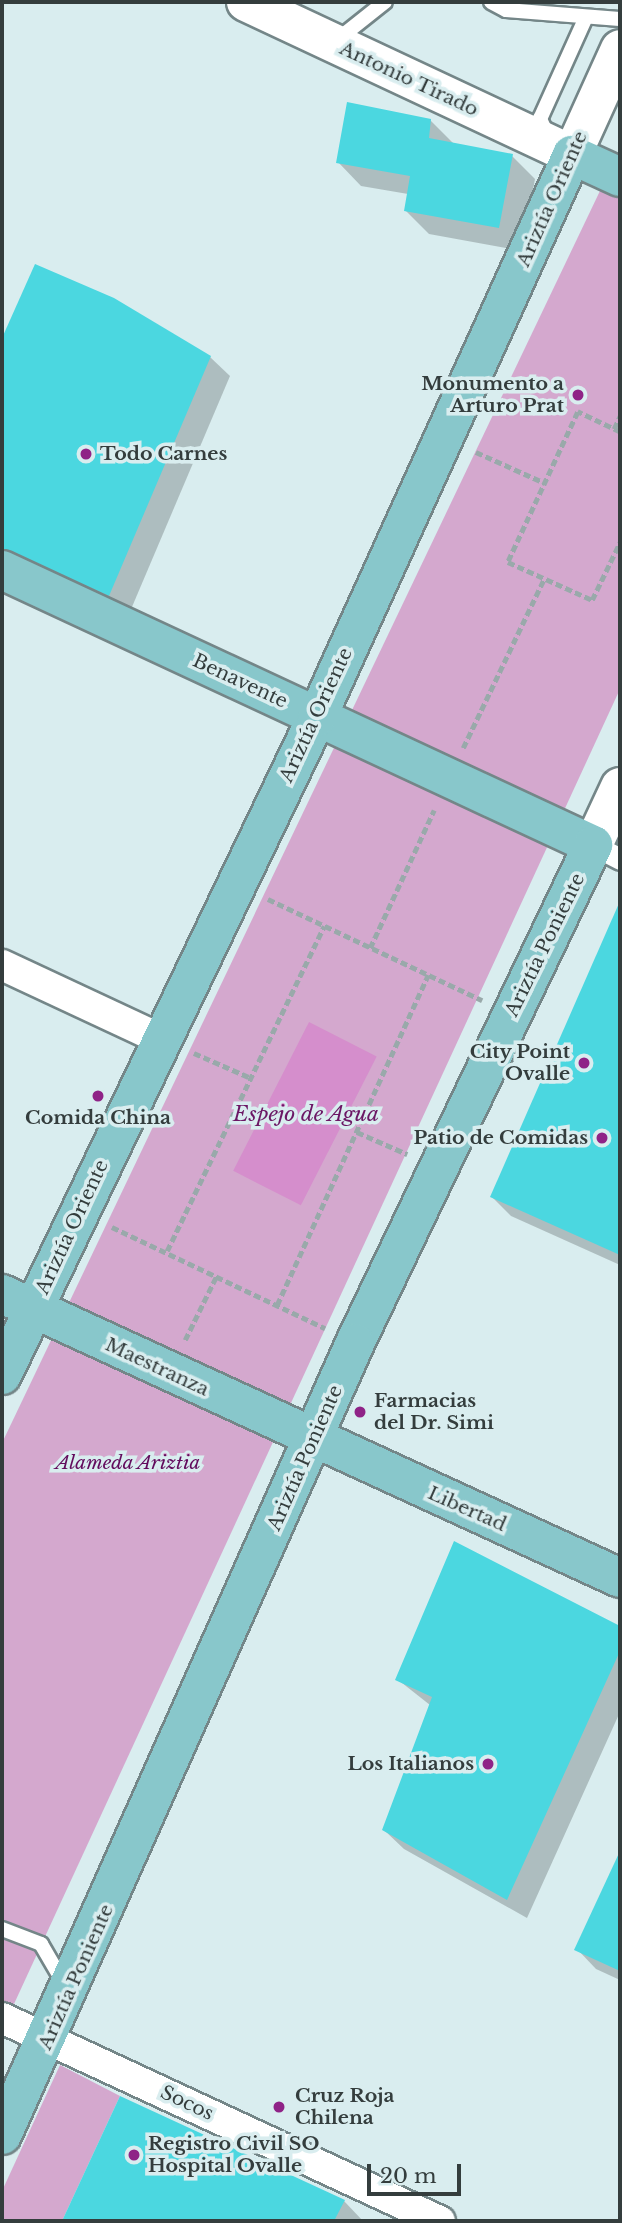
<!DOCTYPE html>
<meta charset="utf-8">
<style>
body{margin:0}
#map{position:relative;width:622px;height:2223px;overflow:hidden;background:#d9edef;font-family:"Libre Baskerville",serif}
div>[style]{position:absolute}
.green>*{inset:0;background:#d4a8ce}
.water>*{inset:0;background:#d58ecc;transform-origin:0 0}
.shadow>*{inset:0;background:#0003}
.building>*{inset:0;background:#4bd7e0}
.path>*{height:4.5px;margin-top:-2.25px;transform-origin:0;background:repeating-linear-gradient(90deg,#99a9aa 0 7px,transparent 0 10.5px)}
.roads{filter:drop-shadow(2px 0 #748688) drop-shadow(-2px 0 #748688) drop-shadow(0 2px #748688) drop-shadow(0 -2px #748688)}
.service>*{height:14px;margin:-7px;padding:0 7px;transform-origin:7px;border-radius:7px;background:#fff}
.pedestrian>*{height:21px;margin:-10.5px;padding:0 10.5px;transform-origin:10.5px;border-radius:10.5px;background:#fff}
.minor>*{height:30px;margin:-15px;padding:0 15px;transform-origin:15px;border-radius:15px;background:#fff}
.secondary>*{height:38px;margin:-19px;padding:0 19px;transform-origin:19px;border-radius:19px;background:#fff}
.primary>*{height:38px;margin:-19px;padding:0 19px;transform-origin:19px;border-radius:19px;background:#88c7cb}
.dots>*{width:19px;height:19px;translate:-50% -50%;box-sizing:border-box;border:4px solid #d9edef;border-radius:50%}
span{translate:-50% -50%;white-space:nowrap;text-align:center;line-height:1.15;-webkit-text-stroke:7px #d9edef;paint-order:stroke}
.street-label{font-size:19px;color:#343d3d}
.poi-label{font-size:19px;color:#343d3d;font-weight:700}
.right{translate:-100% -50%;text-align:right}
.left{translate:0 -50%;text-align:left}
.park-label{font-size:19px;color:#620b5d;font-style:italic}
.water-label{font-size:21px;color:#6b1765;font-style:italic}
.frame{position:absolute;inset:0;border:4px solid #343d3d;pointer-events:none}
.scale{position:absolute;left:367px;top:2164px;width:94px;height:32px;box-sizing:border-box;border:4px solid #343d3d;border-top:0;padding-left:9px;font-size:21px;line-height:24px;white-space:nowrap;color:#343d3d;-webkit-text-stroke:5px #d9edef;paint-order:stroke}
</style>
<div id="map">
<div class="green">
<div style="clip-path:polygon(620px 149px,620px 689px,2px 2030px,2px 1443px)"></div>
<div style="clip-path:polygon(60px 2065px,120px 2096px,62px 2221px,2px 2221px,2px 2191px)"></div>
</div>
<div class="water">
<div style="left:309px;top:1022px;width:76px;height:167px;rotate:27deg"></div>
</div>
<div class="shadow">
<div style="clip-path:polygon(430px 120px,455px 145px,512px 156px,535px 179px,522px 251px,429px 234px,406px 211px,408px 194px,361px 186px,338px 162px)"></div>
<div style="clip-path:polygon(36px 266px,210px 357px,230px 376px,129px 614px,2px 561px,2px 342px)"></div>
<div style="clip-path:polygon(611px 927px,620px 932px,620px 1265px,511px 1216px,492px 1197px)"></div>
<div style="clip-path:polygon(455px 1544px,620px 1628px,620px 1712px,527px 1918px,404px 1849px,384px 1830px,430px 1705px,397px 1679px)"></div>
<div style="clip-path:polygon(620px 1855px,620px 1980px,596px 1969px,577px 1949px)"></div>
<div style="clip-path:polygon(120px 2098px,344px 2201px,363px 2221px,64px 2221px)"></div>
</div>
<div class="building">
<div style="clip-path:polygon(347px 102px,431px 119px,429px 138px,513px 154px,499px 228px,404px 211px,410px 176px,336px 163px)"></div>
<div style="clip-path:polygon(35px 264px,114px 298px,211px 356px,109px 596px,2px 548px,2px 338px)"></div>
<div style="clip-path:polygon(620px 901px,620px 1255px,490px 1197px)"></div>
<div style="clip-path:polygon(454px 1541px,620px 1626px,620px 1651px,507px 1900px,382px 1830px,432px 1697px,395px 1680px)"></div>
<div style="clip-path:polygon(620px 1851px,620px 1971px,574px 1950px)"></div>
<div style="clip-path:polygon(120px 2096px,345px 2200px,334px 2221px,62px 2221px)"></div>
</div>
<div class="path">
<div style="left:614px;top:429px;width:14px;rotate:-65deg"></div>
<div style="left:620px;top:432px;width:47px;rotate:-154.5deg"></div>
<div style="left:578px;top:412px;width:166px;rotate:115deg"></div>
<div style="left:508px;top:562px;width:92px;rotate:24.3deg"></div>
<div style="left:592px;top:600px;width:64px;rotate:-64.2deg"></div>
<div style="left:476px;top:452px;width:76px;rotate:24.2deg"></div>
<div style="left:463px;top:748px;width:187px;rotate:-64.4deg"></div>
<div style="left:268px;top:899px;width:237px;rotate:25.3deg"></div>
<div style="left:370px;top:948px;width:152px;rotate:-65.1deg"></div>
<div style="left:194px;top:1053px;width:62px;rotate:23.7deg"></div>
<div style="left:357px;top:1132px;width:55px;rotate:23.7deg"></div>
<div style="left:112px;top:1227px;width:236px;rotate:25.4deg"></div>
<div style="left:167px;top:1251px;width:361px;rotate:-64.2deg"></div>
<div style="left:277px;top:1305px;width:363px;rotate:-65.4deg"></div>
<div style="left:185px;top:1340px;width:72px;rotate:-63.8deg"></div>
</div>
<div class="roads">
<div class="service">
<div style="left:491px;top:2px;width:17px;rotate:28deg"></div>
<div style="left:506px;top:10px;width:114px;rotate:4.5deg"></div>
<div style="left:337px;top:40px;width:61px;rotate:-38.4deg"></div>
<div style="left:547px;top:134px;width:17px;rotate:-115deg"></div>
<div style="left:540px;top:119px;width:112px;rotate:-65.7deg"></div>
<div style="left:2px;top:1929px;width:42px;rotate:21deg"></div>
<div style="left:41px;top:1944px;width:48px;rotate:59.7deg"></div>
</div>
<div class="pedestrian">
<div style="left:593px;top:845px;width:30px;rotate:27deg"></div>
</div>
<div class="minor">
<div style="left:2px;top:965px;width:175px;rotate:25deg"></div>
<div style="left:2px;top:2018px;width:483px;rotate:24.9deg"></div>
</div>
<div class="secondary">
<div style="left:246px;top:2px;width:360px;rotate:25.1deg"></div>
<div style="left:572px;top:155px;width:116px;rotate:-65.6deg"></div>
<div style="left:593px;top:845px;width:64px;rotate:-65deg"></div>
</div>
<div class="primary">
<div style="left:2px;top:570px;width:652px;rotate:24.95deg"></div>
<div style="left:593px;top:845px;width:552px;rotate:115.54deg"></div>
<div style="left:355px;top:1343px;width:867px;rotate:114.02deg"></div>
<div style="left:2px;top:1294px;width:680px;rotate:24.68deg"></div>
<div style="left:2px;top:1375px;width:730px;rotate:-64.42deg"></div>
<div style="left:317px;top:717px;width:617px;rotate:-65.59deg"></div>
<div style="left:572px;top:155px;width:53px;rotate:24.6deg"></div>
</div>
</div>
<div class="dots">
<div style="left:578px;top:395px;background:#8f2387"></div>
<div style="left:86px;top:454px;background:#8f2387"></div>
<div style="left:584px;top:1063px;background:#8f2387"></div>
<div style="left:98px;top:1096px;background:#8f2387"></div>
<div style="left:602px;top:1138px;background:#8f2387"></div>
<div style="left:360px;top:1412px;background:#8f2387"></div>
<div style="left:488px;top:1764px;background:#8f2387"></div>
<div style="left:279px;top:2107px;background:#8f2387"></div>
<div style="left:134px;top:2155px;background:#8f2387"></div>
</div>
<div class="street-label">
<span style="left:409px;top:79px;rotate:25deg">Antonio Tirado</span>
<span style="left:552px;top:199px;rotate:-66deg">Ariztía Oriente</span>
<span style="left:240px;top:681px;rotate:25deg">Benavente</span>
<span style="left:316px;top:715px;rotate:-65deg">Ariztía Oriente</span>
<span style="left:545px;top:945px;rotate:-64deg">Ariztía Poniente</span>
<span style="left:72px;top:1227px;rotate:-65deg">Ariztía Oriente</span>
<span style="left:157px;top:1367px;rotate:25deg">Maestranza</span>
<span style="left:305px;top:1458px;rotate:-66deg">Ariztía Poniente</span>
<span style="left:467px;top:1509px;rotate:24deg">Libertad</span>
<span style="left:76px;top:1977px;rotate:-66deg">Ariztía Poniente</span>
<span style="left:187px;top:2103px;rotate:25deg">Socos</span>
</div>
<div class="poi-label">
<span class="right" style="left:564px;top:395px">Monumento a<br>Arturo Prat</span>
<span class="left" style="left:100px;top:454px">Todo Carnes</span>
<span class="right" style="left:570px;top:1063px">City Point<br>Ovalle</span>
<span style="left:98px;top:1118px">Comida China</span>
<span class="right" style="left:588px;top:1138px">Patio de Comidas</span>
<span class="left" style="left:374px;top:1412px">Farmacias<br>del Dr. Simi</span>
<span class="right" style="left:474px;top:1764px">Los Italianos</span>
<span class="left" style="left:295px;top:2107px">Cruz Roja<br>Chilena</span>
<span class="left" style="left:148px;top:2155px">Registro Civil SO<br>Hospital Ovalle</span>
</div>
<div class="park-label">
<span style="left:128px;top:1463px">Alameda Ariztia</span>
</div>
<div class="water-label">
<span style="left:306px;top:1114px">Espejo de Agua</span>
</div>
<div class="frame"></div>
<div class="scale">20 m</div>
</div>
